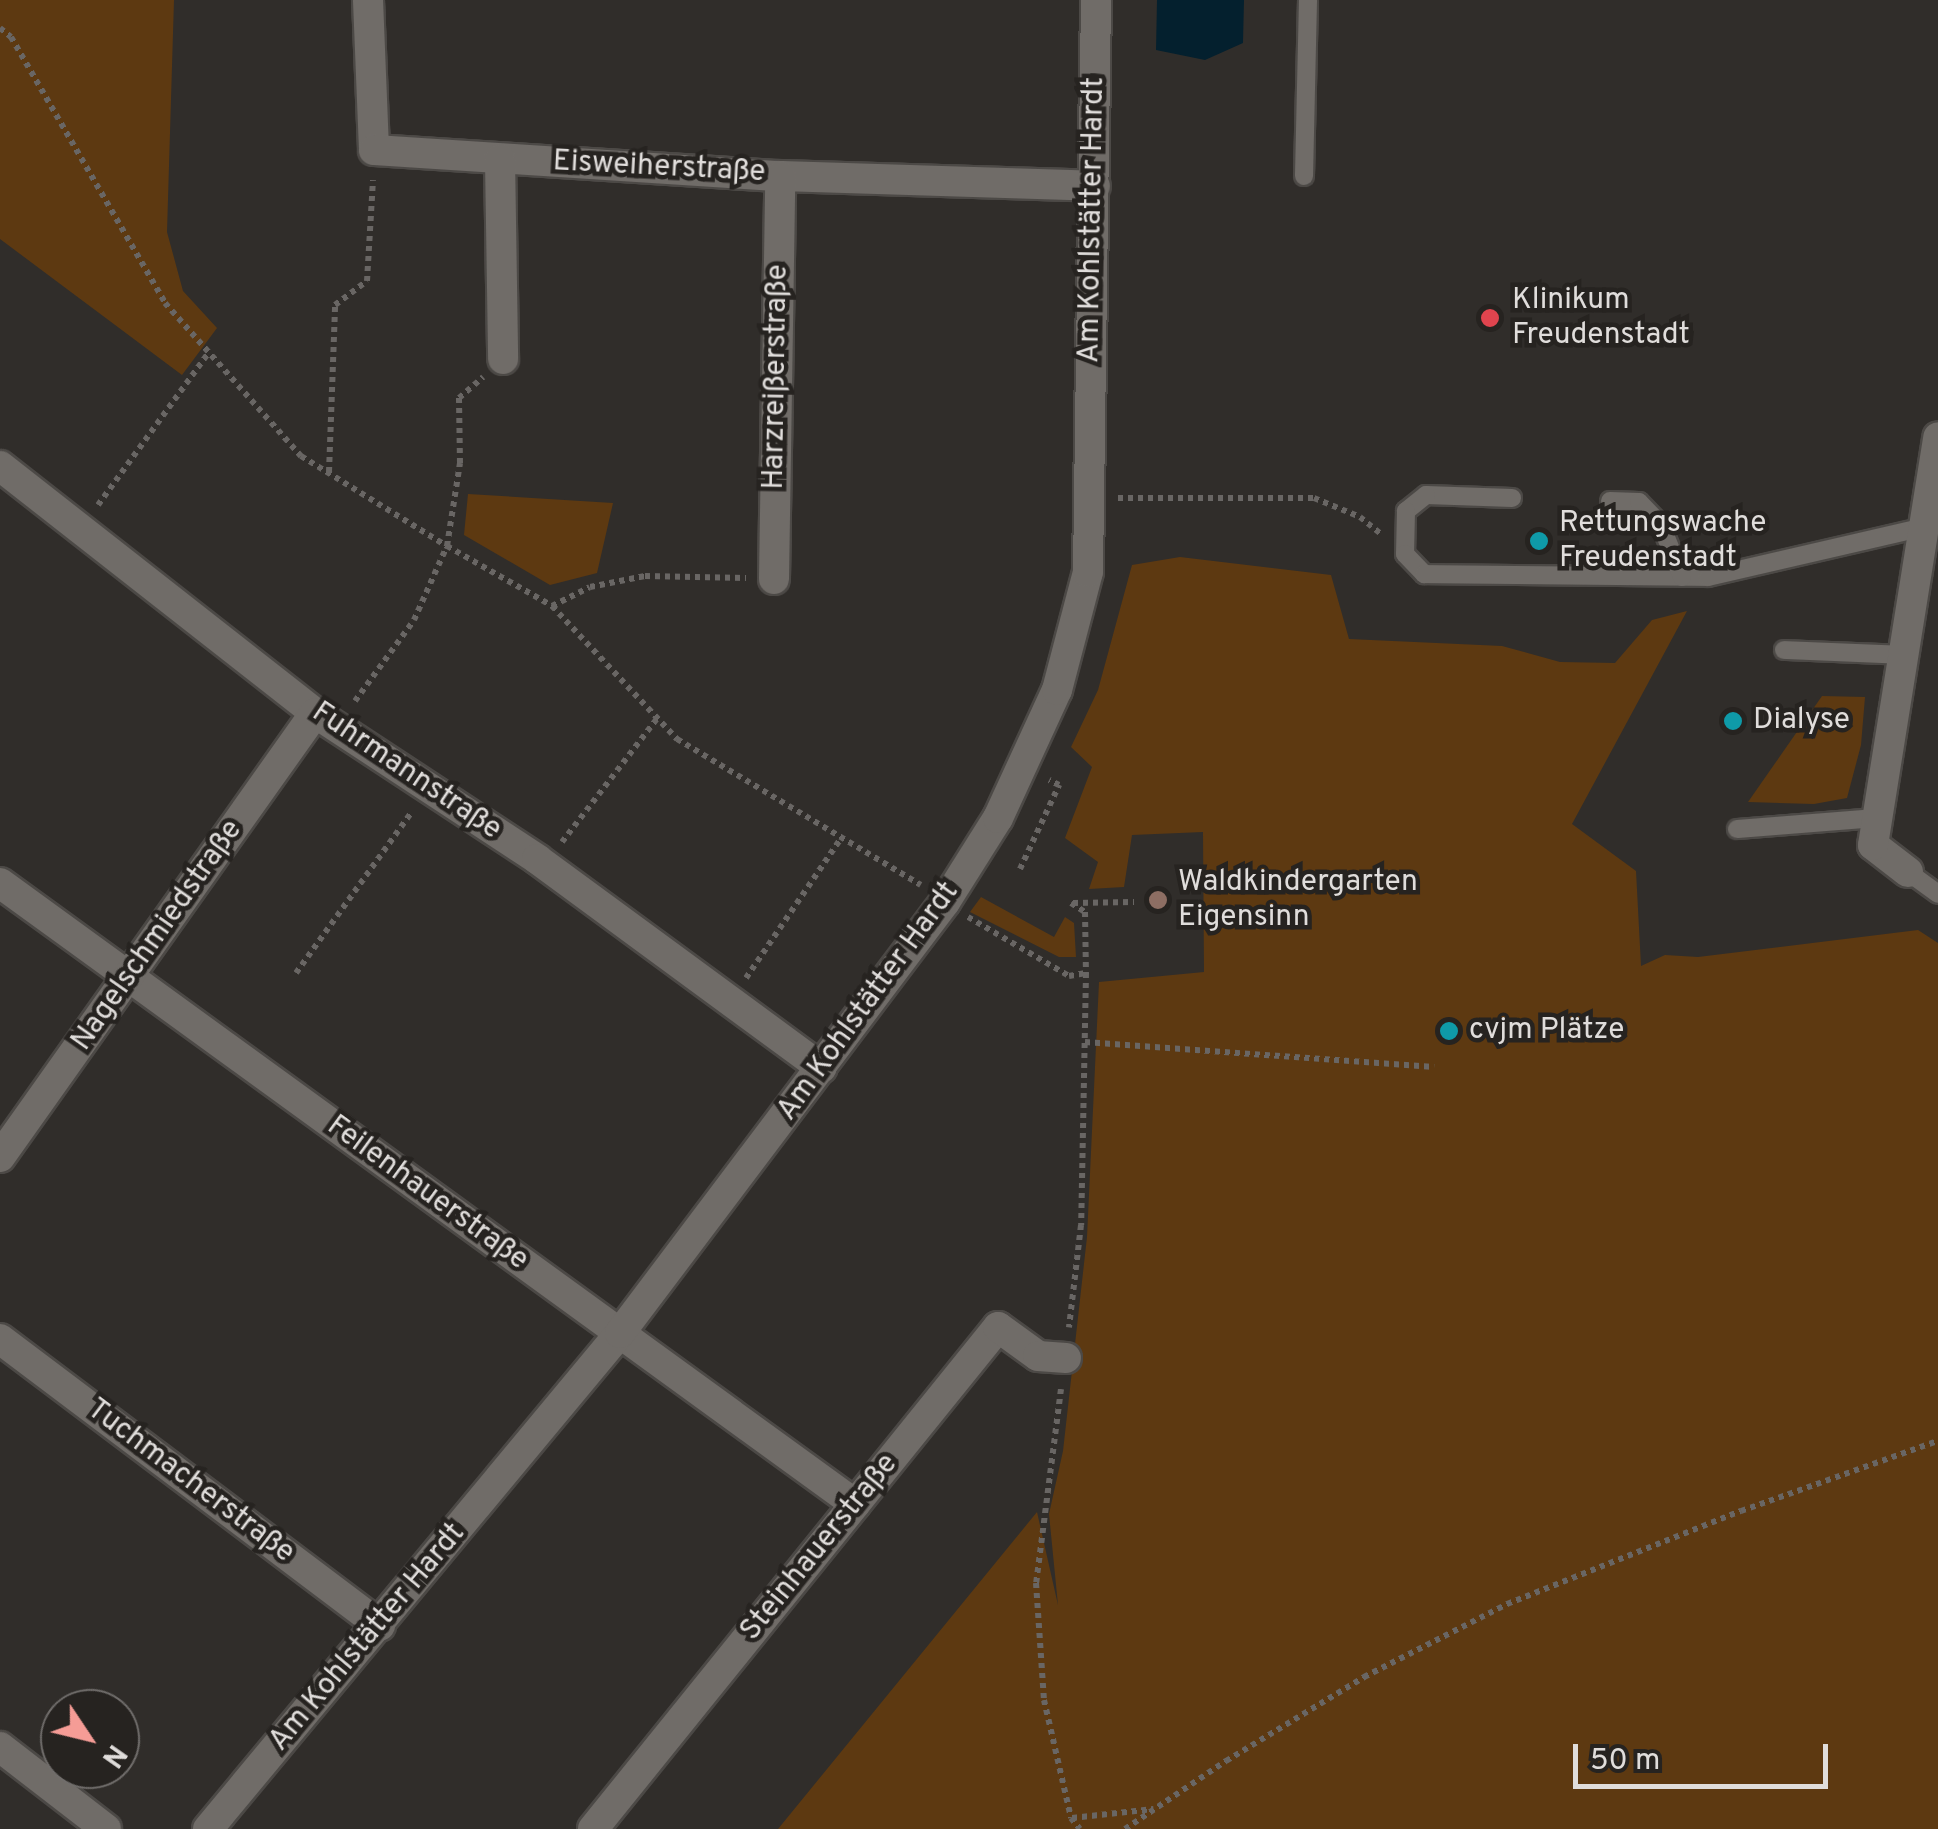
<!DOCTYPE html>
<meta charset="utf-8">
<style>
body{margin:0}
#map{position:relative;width:1938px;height:1829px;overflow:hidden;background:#302d2a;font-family:Overpass,sans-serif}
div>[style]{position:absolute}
.green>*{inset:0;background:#5d3911}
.water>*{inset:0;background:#04202e}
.path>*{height:6px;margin-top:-3px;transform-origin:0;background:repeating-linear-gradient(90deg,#696664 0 5px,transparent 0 10px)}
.roads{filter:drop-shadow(2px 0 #4c4946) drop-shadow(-2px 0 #4c4946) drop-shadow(0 2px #4c4946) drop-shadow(0 -2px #4c4946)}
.service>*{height:18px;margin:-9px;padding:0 9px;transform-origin:9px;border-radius:9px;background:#706c68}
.minor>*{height:30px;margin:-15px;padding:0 15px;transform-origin:15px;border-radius:15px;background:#706c68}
.dots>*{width:28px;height:28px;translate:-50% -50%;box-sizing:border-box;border:5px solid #262320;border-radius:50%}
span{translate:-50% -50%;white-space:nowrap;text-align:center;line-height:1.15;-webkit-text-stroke:9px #262320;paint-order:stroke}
.street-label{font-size:30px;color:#e0dddb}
.poi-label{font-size:30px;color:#e0dddb}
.left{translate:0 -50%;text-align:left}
.north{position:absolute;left:40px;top:1689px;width:100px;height:100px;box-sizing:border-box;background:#262320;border:2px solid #706d6b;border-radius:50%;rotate:125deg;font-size:28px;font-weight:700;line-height:40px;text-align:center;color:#e0dddb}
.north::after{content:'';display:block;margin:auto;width:35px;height:45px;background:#f59c96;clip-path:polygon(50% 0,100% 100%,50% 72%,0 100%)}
.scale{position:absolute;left:1573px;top:1744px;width:255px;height:45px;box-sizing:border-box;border:5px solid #e0dddb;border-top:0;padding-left:12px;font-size:30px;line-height:35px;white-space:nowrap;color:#e0dddb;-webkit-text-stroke:8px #262320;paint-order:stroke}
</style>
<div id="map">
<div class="green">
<div style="clip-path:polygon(0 0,174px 0,167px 232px,183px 291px,217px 328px,182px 375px,0 239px)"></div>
<div style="clip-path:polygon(468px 494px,613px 503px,597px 573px,550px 585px,464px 535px)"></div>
<div style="clip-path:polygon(1180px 557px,1331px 575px,1349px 639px,1502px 646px,1560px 662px,1615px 663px,1652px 620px,1687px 611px,1572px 824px,1636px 871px,1641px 966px,1665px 955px,1698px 957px,1918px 930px,1938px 943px,1938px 1829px,778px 1829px,1037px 1512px,1058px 1605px,1049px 1514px,1063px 1451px,1087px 1237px,1099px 982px,1204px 972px,1203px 832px,1132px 835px,1124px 887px,1089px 889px,1098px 862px,1065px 838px,1092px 767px,1071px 747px,1098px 690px,1132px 565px)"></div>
<div style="clip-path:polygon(1822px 696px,1865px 697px,1861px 745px,1847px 798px,1814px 804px,1748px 802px)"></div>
<div style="clip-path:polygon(981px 897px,1054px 937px,1065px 917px,1074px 923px,1076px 957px,1059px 957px,970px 912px)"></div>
</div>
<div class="water">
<div style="clip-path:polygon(1157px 0,1244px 0,1243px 43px,1205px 60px,1156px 50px)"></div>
</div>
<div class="path">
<div style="left:0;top:28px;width:14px;rotate:39deg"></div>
<div style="left:11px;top:37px;width:307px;rotate:59.9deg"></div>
<div style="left:165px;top:303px;width:205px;rotate:48.4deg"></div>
<div style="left:301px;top:456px;width:172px;rotate:31.7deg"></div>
<div style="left:447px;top:546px;width:84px;rotate:-81.1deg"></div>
<div style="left:460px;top:463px;width:65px;rotate:-90.9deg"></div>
<div style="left:459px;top:398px;width:32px;rotate:-41deg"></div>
<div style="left:329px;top:472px;width:167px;rotate:-87.9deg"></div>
<div style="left:335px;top:305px;width:40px;rotate:-37deg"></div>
<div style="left:367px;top:281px;width:101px;rotate:-86.6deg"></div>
<div style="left:1118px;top:498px;width:196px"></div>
<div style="left:1314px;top:498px;width:50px;rotate:22.4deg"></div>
<div style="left:1360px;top:517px;width:27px;rotate:39deg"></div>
<div style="left:98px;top:505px;width:189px;rotate:-54deg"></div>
<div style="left:552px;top:606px;width:183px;rotate:46.8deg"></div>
<div style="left:677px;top:739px;width:284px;rotate:30.9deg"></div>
<div style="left:355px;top:701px;width:100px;rotate:-53.9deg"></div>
<div style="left:414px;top:620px;width:81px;rotate:-66deg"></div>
<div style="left:447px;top:546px;width:121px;rotate:29.7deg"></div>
<div style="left:552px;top:606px;width:42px;rotate:-26.6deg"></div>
<div style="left:590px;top:587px;width:56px;rotate:-11.3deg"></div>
<div style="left:645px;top:576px;width:101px;rotate:1.1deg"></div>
<div style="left:562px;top:842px;width:159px;rotate:-52.4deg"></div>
<div style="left:1020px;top:869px;width:93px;rotate:-65.1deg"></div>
<div style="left:1059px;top:785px;width:11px;rotate:-153deg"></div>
<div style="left:1071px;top:903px;width:17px;rotate:33deg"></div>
<div style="left:1085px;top:912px;width:61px;rotate:89.1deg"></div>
<div style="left:1073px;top:903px;width:61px;rotate:-0.9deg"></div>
<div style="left:968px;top:917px;width:117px;rotate:30.3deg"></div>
<div style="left:1069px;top:976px;width:17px;rotate:-10deg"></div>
<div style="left:1086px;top:973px;width:252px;rotate:91.1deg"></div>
<div style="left:1081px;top:1225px;width:103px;rotate:96.7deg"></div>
<div style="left:296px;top:973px;width:197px;rotate:-54.3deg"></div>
<div style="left:746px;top:978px;width:169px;rotate:-55.8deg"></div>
<div style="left:1085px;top:1042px;width:350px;rotate:4.1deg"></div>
<div style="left:1061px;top:1389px;width:196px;rotate:97.3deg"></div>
<div style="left:1036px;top:1583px;width:117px;rotate:86.1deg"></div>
<div style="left:1044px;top:1700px;width:121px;rotate:77.1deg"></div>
<div style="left:1071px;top:1818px;width:14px;rotate:51deg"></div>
<div style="left:1072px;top:1818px;width:82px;rotate:-6.3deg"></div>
<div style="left:1125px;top:1829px;width:122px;rotate:-34deg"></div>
<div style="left:1226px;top:1761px;width:162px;rotate:-31.3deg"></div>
<div style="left:1364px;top:1677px;width:161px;rotate:-27deg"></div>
<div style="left:1507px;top:1604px;width:252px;rotate:-21.7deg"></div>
<div style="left:1741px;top:1511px;width:209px;rotate:-19.6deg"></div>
</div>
<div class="roads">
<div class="service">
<div style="left:1304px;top:176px;width:176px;rotate:-88.7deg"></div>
<div style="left:1512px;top:498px;width:86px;rotate:-178deg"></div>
<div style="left:1426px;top:495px;width:26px;rotate:141deg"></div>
<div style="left:1406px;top:511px;width:43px;rotate:91.3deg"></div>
<div style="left:1405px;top:554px;width:28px;rotate:46deg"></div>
<div style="left:1424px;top:574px;width:284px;rotate:0.6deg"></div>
<div style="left:1708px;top:577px;width:222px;rotate:-13deg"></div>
<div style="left:1610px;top:501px;width:29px;rotate:2deg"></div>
<div style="left:1639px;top:502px;width:32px;rotate:46deg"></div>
<div style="left:1661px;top:525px;width:56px;rotate:68deg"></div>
<div style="left:1784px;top:650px;width:119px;rotate:2.4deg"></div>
<div style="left:1737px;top:829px;width:140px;rotate:-4.5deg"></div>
<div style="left:1908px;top:872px;width:37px;rotate:36deg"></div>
</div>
<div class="minor">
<div style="left:368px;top:0;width:150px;rotate:87.7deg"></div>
<div style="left:374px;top:150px;width:407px;rotate:3.7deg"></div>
<div style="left:780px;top:176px;width:315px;rotate:1.8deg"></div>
<div style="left:500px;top:159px;width:200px;rotate:89.1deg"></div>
<div style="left:0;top:466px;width:400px;rotate:38.1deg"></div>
<div style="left:315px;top:713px;width:266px;rotate:33.3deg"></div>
<div style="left:537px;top:859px;width:353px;rotate:36.3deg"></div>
<div style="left:774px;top:579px;width:403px;rotate:-89.1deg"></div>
<div style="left:1908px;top:872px;width:44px;rotate:-142.4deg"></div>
<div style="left:1873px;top:845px;width:413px;rotate:-80.9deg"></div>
<div style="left:0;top:883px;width:1057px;rotate:35.99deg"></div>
<div style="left:0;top:1157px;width:544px;rotate:-54.65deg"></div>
<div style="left:0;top:1339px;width:476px;rotate:37deg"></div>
<div style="left:0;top:1747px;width:134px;rotate:37.7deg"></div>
<div style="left:208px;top:1829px;width:645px;rotate:-50.29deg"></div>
<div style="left:620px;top:1333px;width:540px;rotate:-52.98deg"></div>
<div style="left:945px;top:902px;width:99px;rotate:-57.8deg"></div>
<div style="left:998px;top:818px;width:141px;rotate:-65.3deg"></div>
<div style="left:1057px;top:690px;width:122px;rotate:-75.3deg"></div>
<div style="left:1088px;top:572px;width:572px;rotate:-89.2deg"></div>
<div style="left:593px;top:1829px;width:645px;rotate:-51.1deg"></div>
<div style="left:998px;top:1327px;width:49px;rotate:35.9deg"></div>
<div style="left:1038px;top:1356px;width:28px;rotate:4deg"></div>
</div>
</div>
<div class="dots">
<div style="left:1490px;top:318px;background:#e0444e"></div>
<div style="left:1539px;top:541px;background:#0f9aa8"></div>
<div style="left:1733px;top:721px;background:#0f9aa8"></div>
<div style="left:1158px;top:900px;background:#8d6e63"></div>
<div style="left:1449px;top:1031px;background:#0f9aa8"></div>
</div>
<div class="street-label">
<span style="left:659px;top:168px;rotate:3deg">Eisweiherstraße</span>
<span style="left:1093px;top:220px;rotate:-89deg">Am Kohlstätter Hardt</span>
<span style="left:777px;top:377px;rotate:-89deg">Harzreißerstraße</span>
<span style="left:406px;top:772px;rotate:34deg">Fuhrmannstraße</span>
<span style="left:158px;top:936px;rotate:-55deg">Nagelschmiedstraße</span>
<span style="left:869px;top:1002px;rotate:-54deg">Am Kohlstätter Hardt</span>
<span style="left:427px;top:1194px;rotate:36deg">Feilenhauerstraße</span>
<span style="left:190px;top:1482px;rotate:37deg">Tuchmacherstraße</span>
<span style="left:820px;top:1548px;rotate:-51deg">Steinhauerstraße</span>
<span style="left:368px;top:1638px;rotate:-50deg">Am Kohlstätter Hardt</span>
</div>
<div class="poi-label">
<span class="left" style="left:1512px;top:318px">Klinikum<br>Freudenstadt</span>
<span class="left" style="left:1559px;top:541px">Rettungswache<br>Freudenstadt</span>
<span class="left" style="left:1753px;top:721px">Dialyse</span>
<span class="left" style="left:1178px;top:900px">Waldkindergarten<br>Eigensinn</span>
<span class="left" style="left:1469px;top:1031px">cvjm Plätze</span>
</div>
<div class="north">N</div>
<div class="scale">50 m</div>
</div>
